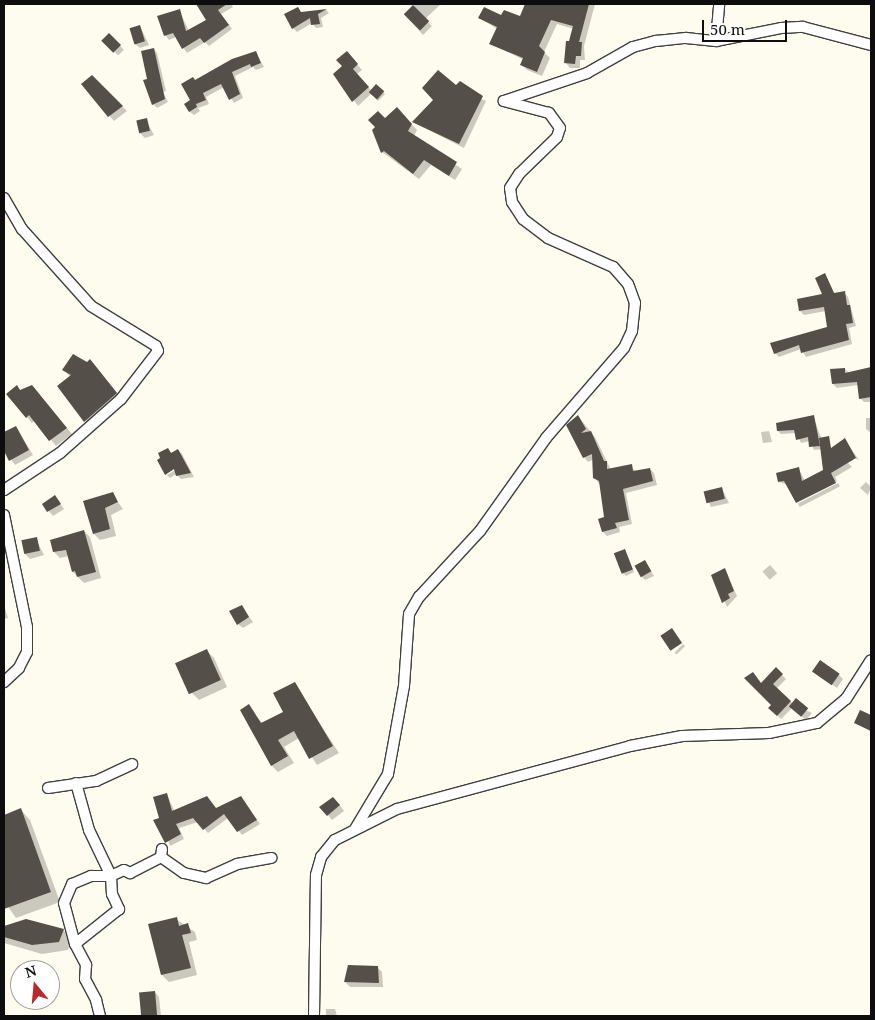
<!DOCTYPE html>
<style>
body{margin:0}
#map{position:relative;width:875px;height:1020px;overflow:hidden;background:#fefcee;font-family:"Noto Serif",serif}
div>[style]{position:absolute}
.shadow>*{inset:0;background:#0003;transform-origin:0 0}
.building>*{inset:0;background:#554f4a;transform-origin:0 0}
.roads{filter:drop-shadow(1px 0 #404040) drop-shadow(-1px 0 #404040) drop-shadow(0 1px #404040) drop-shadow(0 -1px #404040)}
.minor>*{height:10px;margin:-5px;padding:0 5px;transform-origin:5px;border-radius:5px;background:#fff}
span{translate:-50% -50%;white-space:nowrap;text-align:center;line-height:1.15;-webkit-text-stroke:5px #fff;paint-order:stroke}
.frame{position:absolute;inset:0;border:5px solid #0d0d0d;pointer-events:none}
.north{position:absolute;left:10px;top:960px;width:50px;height:50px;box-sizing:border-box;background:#fff;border:1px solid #9e9e9e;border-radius:50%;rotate:343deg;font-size:14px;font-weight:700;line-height:20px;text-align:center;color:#0d0d0d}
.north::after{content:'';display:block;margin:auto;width:18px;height:22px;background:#b82a2d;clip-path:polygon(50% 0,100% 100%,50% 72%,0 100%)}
.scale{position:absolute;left:702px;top:20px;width:85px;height:22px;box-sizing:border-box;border:2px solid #0d0d0d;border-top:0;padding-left:6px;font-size:15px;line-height:18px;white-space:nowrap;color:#0d0d0d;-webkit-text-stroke:4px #fff;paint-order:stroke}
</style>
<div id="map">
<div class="shadow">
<div style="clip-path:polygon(198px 4px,231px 4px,233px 7px,221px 14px,232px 29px,209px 46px,205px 42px,187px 53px,176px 37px,169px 40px,165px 35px,179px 10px,189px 31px,208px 20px)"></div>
<div style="clip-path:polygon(416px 4px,441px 4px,425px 19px,432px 26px,423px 35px,404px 14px)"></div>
<div style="clip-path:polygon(526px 4px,595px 4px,584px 46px,585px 60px,580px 60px,580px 68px,570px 68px,565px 62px,574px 29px,557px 24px,544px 52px,550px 58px,542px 76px,527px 70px,522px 65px,524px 60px,491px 44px,497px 29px,480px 18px,521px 18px)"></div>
<div style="clip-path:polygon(326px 10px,329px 13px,321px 18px,323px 27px,316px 28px,312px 23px,297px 32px,293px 28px,302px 13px)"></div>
<div style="clip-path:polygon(140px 26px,149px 45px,140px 48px,135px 44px)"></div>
<div style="left:109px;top:35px;width:21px;height:8px;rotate:45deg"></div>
<div style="clip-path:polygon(154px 49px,157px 53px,166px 91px,163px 92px,168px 102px,157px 108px,153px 104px)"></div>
<div style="clip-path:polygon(256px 53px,264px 67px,256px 70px,253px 67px,235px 76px,243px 98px,234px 103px,224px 87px,206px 97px,209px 104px,198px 108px,200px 111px,194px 115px,190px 112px,186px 104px,192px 101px,196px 81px)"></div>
<div style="clip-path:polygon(347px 53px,362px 70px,357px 74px,371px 90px,376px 86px,385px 94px,378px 101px,371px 94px,358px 106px,335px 74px,343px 66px)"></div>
<div style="clip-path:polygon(92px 77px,127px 111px,114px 121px,83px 85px)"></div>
<div style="clip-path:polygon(456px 87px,486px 101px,464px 148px,413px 122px)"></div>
<div style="clip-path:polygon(397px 109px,417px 130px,414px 136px,462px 169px,455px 180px,431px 165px,419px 179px,382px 152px,374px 130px)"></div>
<div style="clip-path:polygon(146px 120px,154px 135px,145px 138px,140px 133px)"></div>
<div style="clip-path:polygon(825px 275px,835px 294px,844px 293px,848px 297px,856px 326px,849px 328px,852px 344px,806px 357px,801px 349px,779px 357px,775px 353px,828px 328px,826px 311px,804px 315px,800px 311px,824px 295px)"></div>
<div style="clip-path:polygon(96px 367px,122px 399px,91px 427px,59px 386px,70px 377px,64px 370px)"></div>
<div style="clip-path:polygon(845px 369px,849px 373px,871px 371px,871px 402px,864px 402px,860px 398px,858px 385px,837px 388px,833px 384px)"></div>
<div style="clip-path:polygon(20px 391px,37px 392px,72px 434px,56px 446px,35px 420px,32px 423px,27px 417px)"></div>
<div style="clip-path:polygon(578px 416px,595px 437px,611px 470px,631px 466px,636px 472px,650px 469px,654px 473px,657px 485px,626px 493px,632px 524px,619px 527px,620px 532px,607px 536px,603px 532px,605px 518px,600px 485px,597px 481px,594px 459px,588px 462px,584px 457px)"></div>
<div style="clip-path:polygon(813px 416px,820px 435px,831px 449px,845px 440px,859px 460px,834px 449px,852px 467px,835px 477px,837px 481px,797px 502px,788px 485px,779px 482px,799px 469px,805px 481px,825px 470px,822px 449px,814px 450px,810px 441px,801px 443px,796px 433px,781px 434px,778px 431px)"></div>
<div style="clip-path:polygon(866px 418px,871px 418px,871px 433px,866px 429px)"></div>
<div style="clip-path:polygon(16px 427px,33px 455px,15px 465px,4px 449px,4px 434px)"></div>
<div style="clip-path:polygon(769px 431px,772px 442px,763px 443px,761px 432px)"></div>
<div style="clip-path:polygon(168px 450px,172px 453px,178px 450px,182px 454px,194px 477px,181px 479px,176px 474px,170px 478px,167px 475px,180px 467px,162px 458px)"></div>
<div style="clip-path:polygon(866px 482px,871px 487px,868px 495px,860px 488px)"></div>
<div style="left:838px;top:483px;width:4px;height:45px;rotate:63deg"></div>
<div style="clip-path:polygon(722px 489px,729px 503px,711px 507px,704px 492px)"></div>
<div style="clip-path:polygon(112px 494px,123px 509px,111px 515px,116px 536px,100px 540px,94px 534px,85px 502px)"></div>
<div style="clip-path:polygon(55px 497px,64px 509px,53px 516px,43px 504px)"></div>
<div style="clip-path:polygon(84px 531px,90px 537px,101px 578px,84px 583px,73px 572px,69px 556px,60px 558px,54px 552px)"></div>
<div style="clip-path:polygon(36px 539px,44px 555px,30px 559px,25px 554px)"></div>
<div style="clip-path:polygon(626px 553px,634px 572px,626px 576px,624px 574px)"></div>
<div style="clip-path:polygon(645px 561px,654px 576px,645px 580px,641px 576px)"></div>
<div style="left:770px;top:565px;width:11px;height:10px;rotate:49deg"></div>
<div style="clip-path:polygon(725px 570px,737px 596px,727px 607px,712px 575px)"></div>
<div style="clip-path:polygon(4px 605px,8px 618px,4px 619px)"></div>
<div style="clip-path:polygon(242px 607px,253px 622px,243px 628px,238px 624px)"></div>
<div style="left:683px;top:644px;width:3px;height:12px;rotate:45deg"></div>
<div style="clip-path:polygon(207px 651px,214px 658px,227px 687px,199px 700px,192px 693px)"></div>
<div style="clip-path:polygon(776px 669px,786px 679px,776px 689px,793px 704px,812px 713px,806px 720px,792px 708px,781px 719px,770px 708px,773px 705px,762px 684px)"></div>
<div style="clip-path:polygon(817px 674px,839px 675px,843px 679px,837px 688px)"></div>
<div style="clip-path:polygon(294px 684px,339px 753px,317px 765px,299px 738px,284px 747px,294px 763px,278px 772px,272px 766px,248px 706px,263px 724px,285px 712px)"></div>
<div style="clip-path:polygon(861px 711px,871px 716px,871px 732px,856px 722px)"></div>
<div style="clip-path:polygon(167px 795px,175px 812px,216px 809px,241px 797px,260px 824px,242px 835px,228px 818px,208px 833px,198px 822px,179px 828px,184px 839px,170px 846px,161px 819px)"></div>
<div style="clip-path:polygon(338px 803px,344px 811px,332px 820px,328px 815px)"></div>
<div style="clip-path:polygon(21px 810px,30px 820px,60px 902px,16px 918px,4px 901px,4px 816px)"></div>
<div style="clip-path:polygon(176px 919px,195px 932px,197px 940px,189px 942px,197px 975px,169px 982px,162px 975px)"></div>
<div style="clip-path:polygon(26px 920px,63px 930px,72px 939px,68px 950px,42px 954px,4px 943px,4px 927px)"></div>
<div style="clip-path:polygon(349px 966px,377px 967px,382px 972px,383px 987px,350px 987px,345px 982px)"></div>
<div style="clip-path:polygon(155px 992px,159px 997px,161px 1016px,142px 1016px,140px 994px)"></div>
<div style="clip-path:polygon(326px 1009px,335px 1009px,337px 1016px,326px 1016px)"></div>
</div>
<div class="building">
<div style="clip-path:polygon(196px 4px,227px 4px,218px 10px,229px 25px,204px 43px,200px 38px,182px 49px,173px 33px,164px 36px,157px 16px,180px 9px,186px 31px,206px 20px)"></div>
<div style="clip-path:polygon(525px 4px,589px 4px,579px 42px,582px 42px,581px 56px,576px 56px,575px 64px,564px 63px,566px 41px,569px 41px,573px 26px,551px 20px,539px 46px,545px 52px,537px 72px,520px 65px,523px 58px,489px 44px,497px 27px,478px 18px,484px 7px,501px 15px,504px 10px,520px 16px)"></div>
<div style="left:413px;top:5px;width:23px;height:13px;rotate:45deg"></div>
<div style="clip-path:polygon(298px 7px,301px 12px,327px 9px,318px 14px,320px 24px,311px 25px,310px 18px,292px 29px,284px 14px)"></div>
<div style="left:140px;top:25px;width:17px;height:11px;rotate:73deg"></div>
<div style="left:109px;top:33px;width:17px;height:11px;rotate:45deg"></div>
<div style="clip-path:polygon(154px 48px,165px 99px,152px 105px,143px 80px,147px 79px,141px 51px)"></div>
<div style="clip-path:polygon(256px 51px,261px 63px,251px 67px,250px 64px,232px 72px,240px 94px,229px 100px,221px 84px,203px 93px,206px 100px,196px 104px,197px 107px,189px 112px,184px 104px,190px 100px,181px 84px,193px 77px,195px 80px,232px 59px)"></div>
<div style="clip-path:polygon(347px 51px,358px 64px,353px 69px,369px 87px,352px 102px,333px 74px,342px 66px,336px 60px)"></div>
<div style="clip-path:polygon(438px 70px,456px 85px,460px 81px,483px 96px,459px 144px,412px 122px,433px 100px,422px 88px)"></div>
<div style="clip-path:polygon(92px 75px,123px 106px,108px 117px,81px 84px)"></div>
<div style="left:376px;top:84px;width:11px;height:11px;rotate:41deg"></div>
<div style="clip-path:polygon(397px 107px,412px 124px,408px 131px,457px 162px,449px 176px,424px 160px,413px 174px,384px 151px,381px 153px,372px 130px,375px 127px,368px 120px,378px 111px,385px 118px)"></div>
<div style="left:147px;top:118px;width:13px;height:11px;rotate:77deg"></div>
<div style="clip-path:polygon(825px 273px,834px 293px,845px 291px,847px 305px,850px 305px,853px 323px,846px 324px,849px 340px,801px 353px,799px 345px,774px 354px,770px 343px,827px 327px,824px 307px,799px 311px,797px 299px,822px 294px,815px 278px)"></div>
<div style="clip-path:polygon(73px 354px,87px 362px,90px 359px,117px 393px,84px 422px,57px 386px,71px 375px,62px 370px)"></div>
<div style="clip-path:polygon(871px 367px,871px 397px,859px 399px,857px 382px,832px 384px,830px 369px,845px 368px,845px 373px)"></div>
<div style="clip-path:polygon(17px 385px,20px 390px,32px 385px,67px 428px,49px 441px,29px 415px,26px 418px,6px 394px)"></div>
<div style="clip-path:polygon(578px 415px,586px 429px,581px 433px,591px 431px,604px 461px,607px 461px,607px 469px,632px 464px,633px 471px,650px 468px,653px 481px,623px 489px,629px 520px,615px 523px,617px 528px,602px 532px,598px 519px,604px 517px,599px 481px,593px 478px,592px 454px,583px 458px,566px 425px)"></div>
<div style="clip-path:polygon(814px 415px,820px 446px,809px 447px,808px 437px,796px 440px,794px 430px,777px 431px,776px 423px)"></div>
<div style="clip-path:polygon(16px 426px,29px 450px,9px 461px,4px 451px,4px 432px)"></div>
<div style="clip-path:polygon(829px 436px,831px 448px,845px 438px,856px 458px,831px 473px,836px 483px,796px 503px,784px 481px,778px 482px,776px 473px,799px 467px,802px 481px,823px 470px,819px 438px)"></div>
<div style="clip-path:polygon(168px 448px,171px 453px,178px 449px,191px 473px,176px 476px,174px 469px,165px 475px,157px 460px,160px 458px,158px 453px)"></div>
<div style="left:722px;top:487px;width:12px;height:19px;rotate:76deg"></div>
<div style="clip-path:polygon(113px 492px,118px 502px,105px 508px,110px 529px,93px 534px,83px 501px)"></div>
<div style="clip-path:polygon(55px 495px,61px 504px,47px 512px,42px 504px)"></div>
<div style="clip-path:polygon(84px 530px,96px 572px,77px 577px,75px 571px,72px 572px,66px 550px,53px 552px,50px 540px)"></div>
<div style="left:37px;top:537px;width:14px;height:16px;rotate:78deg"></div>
<div style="left:625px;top:549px;width:22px;height:12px;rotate:69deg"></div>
<div style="left:645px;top:560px;width:13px;height:12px;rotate:61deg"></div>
<div style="clip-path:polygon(725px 568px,734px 591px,728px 594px,730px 598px,722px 603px,711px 575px)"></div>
<div style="clip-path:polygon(242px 605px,249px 617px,237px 625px,229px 611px)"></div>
<div style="left:672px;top:628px;width:18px;height:14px;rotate:56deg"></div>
<div style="left:207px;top:649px;width:34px;height:35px;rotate:66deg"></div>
<div style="left:820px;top:660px;width:24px;height:14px;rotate:35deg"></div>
<div style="clip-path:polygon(776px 667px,783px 674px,773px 684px,791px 701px,777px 716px,768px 708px,771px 705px,744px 678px,753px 672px,761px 683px)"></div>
<div style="clip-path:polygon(295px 682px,333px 746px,309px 759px,294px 731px,278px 740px,288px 756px,271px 766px,240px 710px,249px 704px,261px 723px,283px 712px,273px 693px)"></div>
<div style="left:796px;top:698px;width:16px;height:11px;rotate:40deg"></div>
<div style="clip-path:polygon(860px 710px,871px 715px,871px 731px,854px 723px)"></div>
<div style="clip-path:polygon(167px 793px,172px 811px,207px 796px,216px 808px,241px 796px,257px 820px,237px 832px,224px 814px,203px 830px,193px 818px,176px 824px,181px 834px,165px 843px,153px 820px,159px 818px,153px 797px)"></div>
<div style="clip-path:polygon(333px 797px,340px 805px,327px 816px,319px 807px)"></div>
<div style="clip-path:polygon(21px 808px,51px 892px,4px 909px,4px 815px)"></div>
<div style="clip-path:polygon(177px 917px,179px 926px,188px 923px,191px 933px,182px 935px,191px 968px,161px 975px,148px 924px)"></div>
<div style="clip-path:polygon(26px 919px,64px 929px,59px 942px,32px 945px,4px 937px,4px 926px)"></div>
<div style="clip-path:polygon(348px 965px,378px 966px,379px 983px,344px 982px)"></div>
<div style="left:155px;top:991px;width:25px;height:16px;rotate:85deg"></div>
</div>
<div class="roads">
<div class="minor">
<div style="left:716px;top:41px;width:37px;rotate:-85deg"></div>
<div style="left:4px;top:198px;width:36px;rotate:60deg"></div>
<div style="left:22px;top:229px;width:103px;rotate:48.1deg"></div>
<div style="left:91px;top:306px;width:76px;rotate:31.6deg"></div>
<div style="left:156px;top:346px;width:5px;rotate:68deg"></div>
<div style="left:158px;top:351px;width:61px;rotate:127.6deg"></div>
<div style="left:121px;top:399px;width:81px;rotate:138.5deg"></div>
<div style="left:60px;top:453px;width:67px;rotate:146.5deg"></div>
<div style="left:4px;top:515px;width:114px;rotate:78.4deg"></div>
<div style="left:27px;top:627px;width:25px;rotate:90deg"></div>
<div style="left:27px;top:652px;width:18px;rotate:117deg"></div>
<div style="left:19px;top:668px;width:21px;rotate:137deg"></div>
<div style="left:76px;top:783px;width:49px;rotate:74.5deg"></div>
<div style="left:89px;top:830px;width:51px;rotate:64.4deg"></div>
<div style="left:111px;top:876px;width:18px;rotate:87deg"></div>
<div style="left:112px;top:894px;width:17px;rotate:65deg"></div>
<div style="left:119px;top:909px;width:56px;rotate:141.5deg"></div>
<div style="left:75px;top:944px;width:24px;rotate:62deg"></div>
<div style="left:86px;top:965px;width:14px;rotate:94deg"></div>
<div style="left:85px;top:979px;width:24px;rotate:62deg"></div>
<div style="left:96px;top:1000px;width:16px;rotate:76deg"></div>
<div style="left:48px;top:788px;width:49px;rotate:-8.3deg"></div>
<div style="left:96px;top:781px;width:40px;rotate:-25deg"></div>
<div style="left:355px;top:829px;width:64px;rotate:-59deg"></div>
<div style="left:388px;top:774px;width:89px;rotate:-79.7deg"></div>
<div style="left:404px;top:686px;width:72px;rotate:-86deg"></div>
<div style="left:409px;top:614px;width:20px;rotate:-60deg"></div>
<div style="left:419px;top:597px;width:90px;rotate:-47.3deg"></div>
<div style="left:480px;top:531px;width:114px;rotate:-54.6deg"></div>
<div style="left:546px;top:438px;width:119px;rotate:-49.1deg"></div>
<div style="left:624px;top:348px;width:19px;rotate:-65deg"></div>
<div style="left:632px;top:331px;width:28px;rotate:-84deg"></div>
<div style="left:635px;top:303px;width:20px;rotate:-110deg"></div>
<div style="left:628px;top:284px;width:23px;rotate:-131deg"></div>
<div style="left:613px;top:267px;width:71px;rotate:-156deg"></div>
<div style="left:548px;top:238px;width:31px;rotate:-143deg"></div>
<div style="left:523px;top:219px;width:20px;rotate:-123deg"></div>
<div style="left:512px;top:202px;width:14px;rotate:-98deg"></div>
<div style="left:510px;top:188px;width:17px;rotate:-57deg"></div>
<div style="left:519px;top:174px;width:53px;rotate:-44.2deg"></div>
<div style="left:557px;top:137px;width:9px;rotate:-72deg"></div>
<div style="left:560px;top:128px;width:19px;rotate:-126deg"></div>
<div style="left:549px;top:113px;width:47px;rotate:-165.1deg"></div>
<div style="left:504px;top:101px;width:88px;rotate:-18.6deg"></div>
<div style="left:587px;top:73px;width:53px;rotate:-29.5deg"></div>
<div style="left:633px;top:47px;width:24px;rotate:-15deg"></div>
<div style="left:656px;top:41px;width:30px;rotate:-6deg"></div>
<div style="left:686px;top:38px;width:30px;rotate:6deg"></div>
<div style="left:716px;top:41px;width:66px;rotate:-11.3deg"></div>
<div style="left:781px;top:28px;width:22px;rotate:-3deg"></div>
<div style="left:803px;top:27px;width:70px;rotate:14.8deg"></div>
<div style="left:161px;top:857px;width:28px;rotate:35deg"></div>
<div style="left:184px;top:873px;width:23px;rotate:13deg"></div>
<div style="left:206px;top:878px;width:34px;rotate:-24deg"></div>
<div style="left:237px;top:864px;width:35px;rotate:-10deg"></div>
<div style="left:75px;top:944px;width:42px;rotate:-105deg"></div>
<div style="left:64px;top:903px;width:21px;rotate:-67deg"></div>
<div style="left:72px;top:884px;width:21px;rotate:-23deg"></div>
<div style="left:91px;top:876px;width:20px"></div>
<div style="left:111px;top:876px;width:14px;rotate:-25deg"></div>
<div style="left:124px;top:870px;width:7px;rotate:27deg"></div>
<div style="left:130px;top:873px;width:35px;rotate:-27deg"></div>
<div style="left:161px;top:857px;width:8px;rotate:-83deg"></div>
<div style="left:314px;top:1016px;width:141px;rotate:-89.2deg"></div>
<div style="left:316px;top:875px;width:19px;rotate:-74deg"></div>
<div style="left:321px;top:857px;width:22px;rotate:-51deg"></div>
<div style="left:335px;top:840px;width:69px;rotate:-26.6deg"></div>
<div style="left:397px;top:809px;width:241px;rotate:-15.1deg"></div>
<div style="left:630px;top:746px;width:53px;rotate:-10.9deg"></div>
<div style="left:682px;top:736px;width:87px;rotate:-2deg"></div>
<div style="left:769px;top:733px;width:49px;rotate:-11.8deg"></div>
<div style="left:817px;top:723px;width:38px;rotate:-40deg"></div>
<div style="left:846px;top:699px;width:46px;rotate:-57.3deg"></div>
</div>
</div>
<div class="frame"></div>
<div class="north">N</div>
<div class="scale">50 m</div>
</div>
